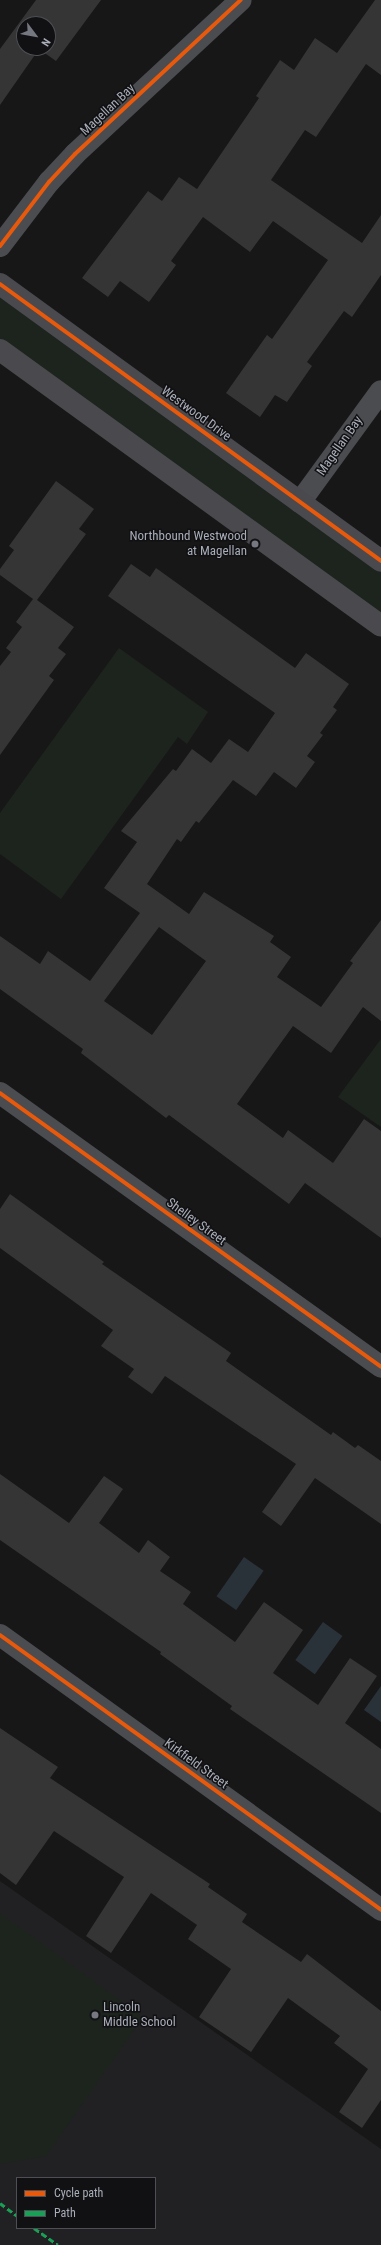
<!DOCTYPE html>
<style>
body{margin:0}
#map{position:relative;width:381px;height:2245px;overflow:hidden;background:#171717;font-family:"Roboto Condensed",sans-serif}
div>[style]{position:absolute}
.built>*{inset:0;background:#212123}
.green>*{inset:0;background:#1d241e}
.water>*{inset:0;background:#2a3239;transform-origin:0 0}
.building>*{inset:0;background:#353536}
.street>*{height:22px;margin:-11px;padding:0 11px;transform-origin:11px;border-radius:11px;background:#4b4c50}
.secondary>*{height:22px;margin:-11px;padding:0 11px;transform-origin:11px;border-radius:11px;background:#4a4a4e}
.quiet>*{height:3px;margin-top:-1.5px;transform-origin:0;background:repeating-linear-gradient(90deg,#1a9f57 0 6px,transparent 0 9px)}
.cycleway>*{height:4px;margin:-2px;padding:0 2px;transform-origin:2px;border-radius:2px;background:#e8590c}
.dots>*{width:11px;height:11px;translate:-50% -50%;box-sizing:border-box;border:2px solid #111113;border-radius:50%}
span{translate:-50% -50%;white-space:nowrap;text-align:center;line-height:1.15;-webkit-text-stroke:3px #111113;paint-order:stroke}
.street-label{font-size:13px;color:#a8adb8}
.poi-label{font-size:13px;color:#a8adb8}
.right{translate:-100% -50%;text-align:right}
.left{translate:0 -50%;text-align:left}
.legend{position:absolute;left:16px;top:2177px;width:140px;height:52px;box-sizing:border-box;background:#111113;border:1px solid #4d4f55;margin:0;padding:5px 7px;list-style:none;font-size:12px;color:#a8adb8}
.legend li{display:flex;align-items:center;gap:8px;height:20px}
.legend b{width:20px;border:1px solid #4d4f55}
.north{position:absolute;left:16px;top:16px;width:40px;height:40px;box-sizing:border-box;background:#111113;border:1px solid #4d4f55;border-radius:50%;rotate:122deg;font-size:11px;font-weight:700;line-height:16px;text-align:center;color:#a8adb8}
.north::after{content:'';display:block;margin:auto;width:14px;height:18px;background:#757880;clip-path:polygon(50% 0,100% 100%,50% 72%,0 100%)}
</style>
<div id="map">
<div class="built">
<div style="clip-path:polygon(evenodd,0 1881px,381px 2149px,381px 2245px,0 2245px,0 1881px,17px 2178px,155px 2178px,155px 2228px,17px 2228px,17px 2178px)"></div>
</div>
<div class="green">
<div style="clip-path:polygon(0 284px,381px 561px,381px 626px,0 350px)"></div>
<div style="clip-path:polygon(119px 648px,208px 712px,187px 744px,178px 737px,61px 899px,0 854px,0 813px)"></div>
<div style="clip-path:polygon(381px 1039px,381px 1127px,338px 1097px)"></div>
<div style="clip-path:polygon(0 1913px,143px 2017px,46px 2156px,0 2164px)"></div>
</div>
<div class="water">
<div style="left:244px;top:1557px;width:24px;height:48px;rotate:35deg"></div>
<div style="left:323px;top:1622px;width:24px;height:47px;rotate:36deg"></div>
<div style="clip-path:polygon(381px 1686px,381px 1722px,364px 1710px)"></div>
</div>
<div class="building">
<div style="clip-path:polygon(evenodd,36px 0,101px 0,56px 61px,39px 49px,0 105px,0 49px,36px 0,24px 24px,48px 24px,48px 48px,24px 48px,24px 24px)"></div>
<div style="clip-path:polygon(375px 0,381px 0,381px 75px,366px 64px,316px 137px,305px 130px,271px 180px,362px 243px,381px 215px,381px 275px,352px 317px,344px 311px,307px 362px,312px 366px,287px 402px,275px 395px,260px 417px,226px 393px,267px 335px,272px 339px,328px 260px,273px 221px,250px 252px,203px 217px,171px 261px,176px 265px,149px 302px,120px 281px,108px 297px,82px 278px,148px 191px,162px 201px,179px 177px,197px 189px,259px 98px,256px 96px,280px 60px,294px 70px,315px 38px,337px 53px)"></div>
<div style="clip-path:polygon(56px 481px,94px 509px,79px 529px,86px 534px,37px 600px,74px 627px,58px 648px,66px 654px,49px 676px,54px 680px,0 755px,0 666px,11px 652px,6px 648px,22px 627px,16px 622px,33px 599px,0 575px,0 569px,14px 550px,9px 546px)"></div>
<div style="clip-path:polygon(evenodd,131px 564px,150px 577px,156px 568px,295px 668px,306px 653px,349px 684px,333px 707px,337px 710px,320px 733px,323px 735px,307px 756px,315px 762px,296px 788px,274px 772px,256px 796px,233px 780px,199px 823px,196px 821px,181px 842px,177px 839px,147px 884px,189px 914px,204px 892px,274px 936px,270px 942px,291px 957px,277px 977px,321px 1007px,353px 963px,350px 961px,381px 920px,381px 1021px,363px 1007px,331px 1053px,293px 1026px,237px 1104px,283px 1138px,288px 1130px,333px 1163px,364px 1119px,381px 1131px,381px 1238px,305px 1183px,289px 1204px,169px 1115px,166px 1118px,81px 1053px,83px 1049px,0 989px,0 936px,40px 964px,48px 951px,90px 981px,140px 913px,104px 888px,137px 842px,121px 831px,173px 769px,176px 771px,192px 749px,211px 763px,229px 739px,248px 752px,275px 713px,108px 596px,131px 564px,159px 927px,206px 961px,152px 1035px,104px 1001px,159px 927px)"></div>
<div style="clip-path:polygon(10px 1194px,104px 1262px,102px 1264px,231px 1353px,226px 1361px,331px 1435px,333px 1432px,355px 1448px,358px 1445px,381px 1461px,381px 1524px,315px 1478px,281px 1526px,262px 1512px,296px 1464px,165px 1376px,152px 1394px,128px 1377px,134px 1369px,101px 1346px,113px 1330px,0 1248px,0 1209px)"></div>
<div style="clip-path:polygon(0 1474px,69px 1523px,104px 1476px,123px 1489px,99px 1523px,139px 1553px,148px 1540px,170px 1557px,160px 1571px,191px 1592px,183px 1604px,235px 1642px,264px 1602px,303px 1630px,273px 1673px,318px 1705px,350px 1658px,377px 1676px,345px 1723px,381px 1749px,381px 1813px,230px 1709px,232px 1706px,160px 1654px,161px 1652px,0 1540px)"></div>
<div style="clip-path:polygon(0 1728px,58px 1767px,50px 1778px,210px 1884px,208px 1887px,247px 1914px,242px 1922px,301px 1962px,307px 1954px,381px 2011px,381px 2100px,362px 2128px,339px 2112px,368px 2069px,334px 2043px,340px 2036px,288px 1998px,251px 2052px,199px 2017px,231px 1969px,188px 1939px,197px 1925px,151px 1893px,111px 1953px,86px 1936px,124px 1877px,54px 1831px,16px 1885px,0 1873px)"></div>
</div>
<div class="street">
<div style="left:0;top:246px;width:81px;rotate:-52.6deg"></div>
<div style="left:49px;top:182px;width:38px;rotate:-47deg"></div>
<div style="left:75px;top:154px;width:226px;rotate:-42.9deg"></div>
<div style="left:300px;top:502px;width:137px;rotate:-53.9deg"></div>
<div style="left:0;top:1093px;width:469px;rotate:35.7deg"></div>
<div style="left:0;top:1635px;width:470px;rotate:35.8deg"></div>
</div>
<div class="secondary">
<div style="left:0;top:284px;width:471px;rotate:36deg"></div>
<div style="left:0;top:350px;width:470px;rotate:35.9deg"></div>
</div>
<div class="quiet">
<div style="left:0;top:2203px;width:21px;rotate:37deg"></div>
<div style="left:34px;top:2228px;width:29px;rotate:35deg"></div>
</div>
<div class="cycleway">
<div style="left:0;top:246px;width:81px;rotate:-52.6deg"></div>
<div style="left:49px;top:182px;width:38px;rotate:-47deg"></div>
<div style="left:75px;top:154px;width:226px;rotate:-42.9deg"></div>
<div style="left:0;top:284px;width:471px;rotate:36deg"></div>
<div style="left:0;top:1093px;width:469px;rotate:35.7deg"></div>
<div style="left:0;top:1635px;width:470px;rotate:35.8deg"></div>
</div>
<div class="dots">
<div style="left:255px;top:544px;background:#757880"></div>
<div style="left:95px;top:2015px;background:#757880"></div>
</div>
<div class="street-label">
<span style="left:108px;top:110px;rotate:-43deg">Magellan Bay</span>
<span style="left:196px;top:414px;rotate:36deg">Westwood Drive</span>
<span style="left:340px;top:446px;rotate:-55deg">Magellan Bay</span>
<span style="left:196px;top:1222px;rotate:36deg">Shelley Street</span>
<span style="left:196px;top:1764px;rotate:36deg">Kirkfield Street</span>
</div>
<div class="poi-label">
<span class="right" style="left:247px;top:544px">Northbound Westwood<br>at Magellan</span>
<span class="left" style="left:103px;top:2015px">Lincoln<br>Middle School</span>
</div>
<ul class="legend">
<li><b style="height:5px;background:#e8590c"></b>Cycle path</li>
<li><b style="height:5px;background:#1a9f57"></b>Path</li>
</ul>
<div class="north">N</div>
</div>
